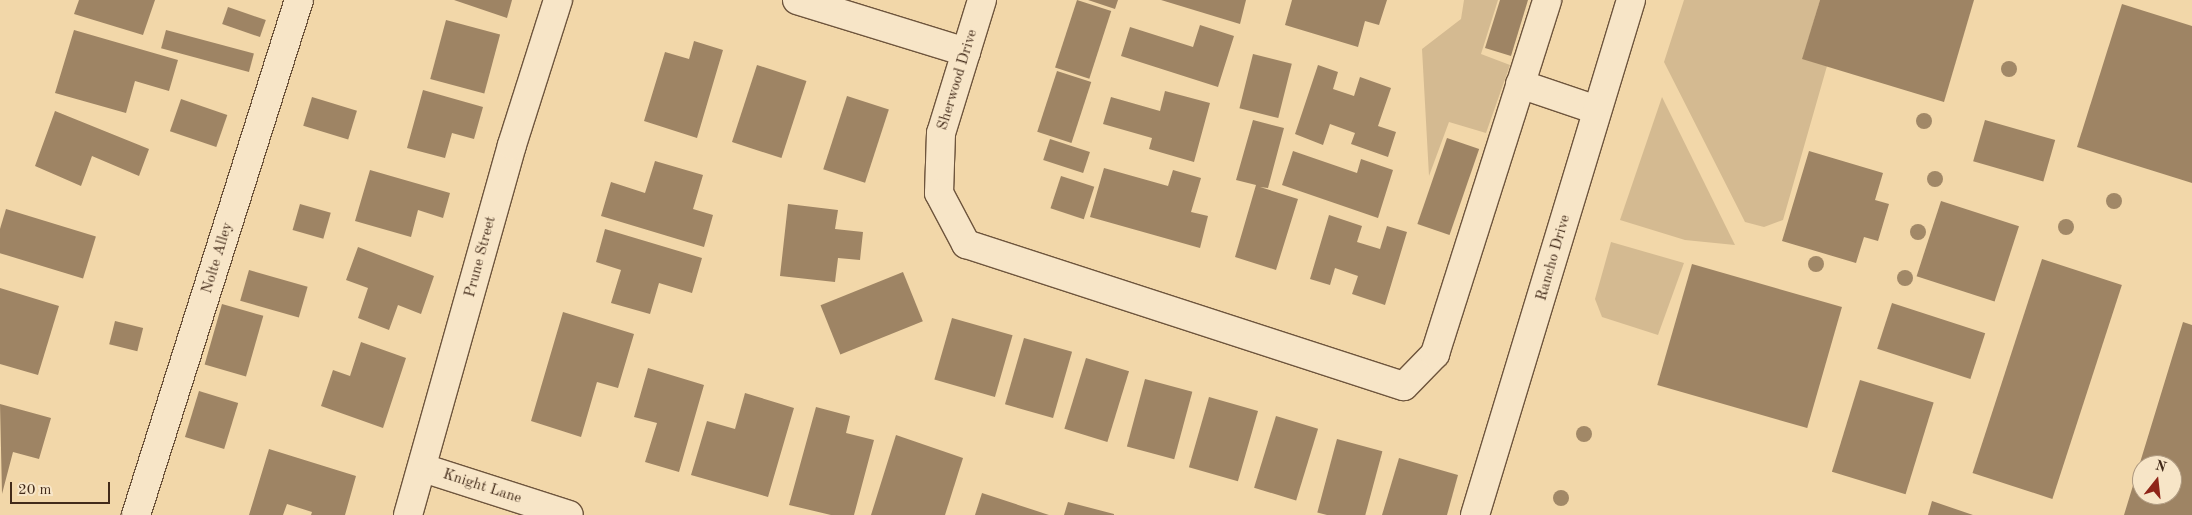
<!DOCTYPE html>
<style>
body{margin:0}
#map{position:relative;width:2192px;height:515px;overflow:hidden;background:#f2d7a9;font-family:"Old Standard TT",serif}
div>[style]{position:absolute}
.green>*{inset:0;background:#d4ba91}
.building>*{inset:0;background:#9e8464;transform-origin:0 0}
.roads{filter:drop-shadow(1px 0 #6e553d) drop-shadow(-1px 0 #6e553d) drop-shadow(0 1px #6e553d) drop-shadow(0 -1px #6e553d)}
.minor>*{height:28px;margin:-14px;padding:0 14px;transform-origin:14px;border-radius:14px;background:#f7e5c7}
.trees>*{width:16px;height:16px;margin:-8px;border-radius:50%;background:#a18867}
span{translate:-50% -50%;white-space:nowrap;text-align:center;line-height:1.15;-webkit-text-stroke:4.5px #f7e5c7;paint-order:stroke}
.street-label{font-size:15px;color:#422a19}
.north{position:absolute;left:2132px;top:455px;width:50px;height:50px;box-sizing:border-box;background:#f7e5c7;border:1px solid #af9a81;border-radius:50%;rotate:16deg;font-size:14px;font-weight:700;line-height:20px;text-align:center;color:#422a19}
.north::after{content:'';display:block;margin:auto;width:18px;height:22px;background:#8f2418;clip-path:polygon(50% 0,100% 100%,50% 72%,0 100%)}
.scale{position:absolute;left:10px;top:482px;width:100px;height:22px;box-sizing:border-box;border:2px solid #422a19;border-top:0;padding-left:6px;font-size:15px;line-height:18px;white-space:nowrap;color:#422a19;-webkit-text-stroke:4px #f7e5c7;paint-order:stroke}
</style>
<div id="map">
<div class="green">
<div style="clip-path:polygon(1464px 0,1498px 0,1481px 54px,1510px 65px,1486px 133px,1449px 122px,1429px 176px,1422px 49px,1461px 19px)"></div>
<div style="clip-path:polygon(1684px 0,1820px 0,1803px 58px,1827px 66px,1783px 220px,1764px 227px,1745px 222px,1664px 62px)"></div>
<div style="clip-path:polygon(1662px 97px,1735px 245px,1685px 240px,1620px 220px)"></div>
<div style="clip-path:polygon(1611px 242px,1684px 263px,1658px 335px,1602px 317px,1595px 299px)"></div>
</div>
<div class="building">
<div style="clip-path:polygon(79px 0,155px 0,143px 35px,74px 14px)"></div>
<div style="clip-path:polygon(454px 0,512px 0,507px 18px)"></div>
<div style="left:1077px;top:0;width:36px;height:71px;rotate:18deg"></div>
<div style="clip-path:polygon(1088px 0,1118px 0,1115px 9px)"></div>
<div style="clip-path:polygon(1161px 0,1246px 0,1240px 24px)"></div>
<div style="clip-path:polygon(1292px 0,1387px 0,1379px 25px,1365px 21px,1358px 47px,1285px 25px)"></div>
<div style="clip-path:polygon(1500px 0,1528px 0,1511px 56px,1485px 48px)"></div>
<div style="clip-path:polygon(1820px 0,1974px 0,1944px 102px,1802px 59px)"></div>
<div style="clip-path:polygon(2122px 4px,2192px 26px,2192px 183px,2077px 147px)"></div>
<div style="left:228px;top:7px;width:40px;height:18px;rotate:19deg"></div>
<div style="left:446px;top:20px;width:56px;height:61px;rotate:15deg"></div>
<div style="clip-path:polygon(1200px 25px,1234px 36px,1218px 87px,1121px 56px,1130px 27px,1193px 47px)"></div>
<div style="clip-path:polygon(74px 30px,178px 60px,169px 91px,135px 81px,126px 113px,55px 93px)"></div>
<div style="left:166px;top:30px;width:91px;height:19px;rotate:15deg"></div>
<div style="clip-path:polygon(694px 41px,723px 50px,697px 138px,644px 121px,665px 52px,689px 59px)"></div>
<div style="left:1253px;top:54px;width:40px;height:56px;rotate:14deg"></div>
<div style="left:757px;top:65px;width:52px;height:81px;rotate:18deg"></div>
<div style="clip-path:polygon(1318px 65px,1338px 72px,1333px 89px,1354px 96px,1360px 77px,1391px 88px,1378px 126px,1396px 132px,1388px 157px,1351px 144px,1355px 133px,1330px 124px,1323px 145px,1295px 134px)"></div>
<div style="left:1057px;top:71px;width:36px;height:64px;rotate:18deg"></div>
<div style="clip-path:polygon(423px 90px,483px 107px,474px 139px,452px 133px,445px 158px,407px 148px)"></div>
<div style="clip-path:polygon(1165px 91px,1210px 103px,1194px 162px,1149px 149px,1152px 138px,1103px 124px,1111px 97px,1160px 111px)"></div>
<div style="left:847px;top:96px;width:44px;height:77px;rotate:18deg"></div>
<div style="left:312px;top:97px;width:47px;height:30px;rotate:17deg"></div>
<div style="left:181px;top:99px;width:49px;height:34px;rotate:19deg"></div>
<div style="clip-path:polygon(55px 111px,149px 149px,139px 176px,92px 156px,81px 186px,35px 166px)"></div>
<div style="clip-path:polygon(1253px 120px,1284px 128px,1268px 188px,1260px 187px,1298px 199px,1276px 270px,1235px 257px,1256px 185px,1236px 180px)"></div>
<div style="left:1985px;top:120px;width:73px;height:43px;rotate:16deg"></div>
<div style="left:1447px;top:138px;width:34px;height:91px;rotate:19deg"></div>
<div style="left:1050px;top:139px;width:42px;height:22px;rotate:18deg"></div>
<div style="clip-path:polygon(1293px 151px,1357px 173px,1361px 159px,1393px 170px,1378px 218px,1282px 185px)"></div>
<div style="clip-path:polygon(1809px 151px,1883px 173px,1875px 200px,1889px 204px,1878px 241px,1864px 237px,1856px 263px,1782px 241px)"></div>
<div style="clip-path:polygon(655px 161px,703px 175px,693px 209px,713px 215px,704px 247px,601px 216px,611px 182px,645px 193px)"></div>
<div style="clip-path:polygon(1104px 168px,1168px 186px,1173px 170px,1201px 178px,1191px 212px,1208px 216px,1200px 248px,1090px 217px)"></div>
<div style="clip-path:polygon(370px 170px,450px 193px,443px 218px,418px 210px,411px 237px,355px 221px)"></div>
<div style="left:1061px;top:176px;width:35px;height:34px;rotate:18deg"></div>
<div style="left:1941px;top:201px;width:82px;height:79px;rotate:18deg"></div>
<div style="left:300px;top:204px;width:32px;height:27px;rotate:16deg"></div>
<div style="clip-path:polygon(788px 204px,838px 210px,835px 229px,863px 232px,860px 260px,838px 258px,835px 282px,780px 276px)"></div>
<div style="left:6px;top:209px;width:94px;height:44px;rotate:17deg"></div>
<div style="clip-path:polygon(1329px 215px,1362px 226px,1357px 242px,1380px 249px,1387px 226px,1407px 232px,1385px 305px,1352px 294px,1358px 276px,1335px 268px,1330px 285px,1310px 279px)"></div>
<div style="clip-path:polygon(605px 229px,702px 258px,692px 293px,659px 283px,650px 314px,611px 303px,621px 270px,596px 262px)"></div>
<div style="clip-path:polygon(358px 247px,434px 276px,421px 314px,398px 305px,389px 330px,358px 318px,368px 288px,346px 280px)"></div>
<div style="left:2042px;top:259px;width:84px;height:225px;rotate:18deg"></div>
<div style="left:1692px;top:264px;width:156px;height:126px;rotate:16deg"></div>
<div style="left:249px;top:270px;width:61px;height:32px;rotate:16deg"></div>
<div style="left:903px;top:272px;width:53px;height:89px;rotate:68deg"></div>
<div style="clip-path:polygon(0 288px,59px 306px,38px 375px,0 364px)"></div>
<div style="left:1892px;top:303px;width:98px;height:48px;rotate:18deg"></div>
<div style="left:222px;top:304px;width:43px;height:63px;rotate:16deg"></div>
<div style="clip-path:polygon(563px 312px,634px 334px,618px 388px,597px 382px,581px 437px,531px 421px)"></div>
<div style="left:952px;top:318px;width:63px;height:64px;rotate:16deg"></div>
<div style="left:115px;top:321px;width:29px;height:24px;rotate:14deg"></div>
<div style="clip-path:polygon(evenodd,2183px 322px,2192px 325px,2192px 515px,2124px 515px,2183px 322px,2142px 465px,2172px 465px,2172px 495px,2142px 495px,2142px 465px)"></div>
<div style="left:1024px;top:338px;width:50px;height:69px;rotate:16deg"></div>
<div style="clip-path:polygon(361px 342px,406px 358px,383px 428px,321px 406px,333px 370px,350px 376px)"></div>
<div style="left:1086px;top:358px;width:45px;height:74px;rotate:17deg"></div>
<div style="clip-path:polygon(648px 368px,704px 385px,679px 472px,645px 462px,657px 423px,634px 417px)"></div>
<div style="left:1145px;top:379px;width:49px;height:70px;rotate:15deg"></div>
<div style="left:1860px;top:380px;width:77px;height:96px;rotate:17deg"></div>
<div style="left:199px;top:391px;width:41px;height:48px;rotate:17deg"></div>
<div style="clip-path:polygon(745px 393px,794px 408px,768px 497px,691px 475px,707px 421px,735px 429px)"></div>
<div style="left:1209px;top:397px;width:51px;height:73px;rotate:16deg"></div>
<div style="clip-path:polygon(0 404px,51px 418px,39px 459px,13px 452px,2px 494px)"></div>
<div style="clip-path:polygon(816px 407px,850px 416px,846px 433px,874px 440px,854px 515px,831px 515px,789px 505px)"></div>
<div style="left:1276px;top:416px;width:44px;height:75px;rotate:17deg"></div>
<div style="clip-path:polygon(896px 435px,963px 458px,945px 515px,871px 515px)"></div>
<div style="left:1337px;top:439px;width:47px;height:76px;rotate:15deg"></div>
<div style="clip-path:polygon(269px 449px,356px 476px,345px 515px,311px 515px,312px 512px,287px 504px,283px 515px,249px 515px)"></div>
<div style="clip-path:polygon(1399px 458px,1458px 475px,1447px 515px,1382px 515px)"></div>
<div style="clip-path:polygon(982px 493px,1049px 515px,975px 515px)"></div>
<div style="clip-path:polygon(1932px 501px,1973px 515px,1928px 515px)"></div>
<div style="clip-path:polygon(1068px 502px,1114px 514px,1114px 515px,1064px 515px)"></div>
</div>
<div class="roads">
<div class="minor">
<div style="left:797px;top:0;width:177px;rotate:17.1deg"></div>
<div style="left:982px;top:0;width:139px;rotate:107.1deg"></div>
<div style="left:941px;top:133px;width:60px;rotate:91.9deg"></div>
<div style="left:939px;top:193px;width:58px;rotate:62.1deg"></div>
<div style="left:966px;top:244px;width:460px;rotate:18deg"></div>
<div style="left:1404px;top:386px;width:45px;rotate:-45.9deg"></div>
<div style="left:1435px;top:354px;width:371px;rotate:-72.4deg"></div>
<div style="left:1520px;top:84px;width:81px;rotate:18.7deg"></div>
<div style="left:423px;top:468px;width:153px;rotate:17.8deg"></div>
<div style="left:136px;top:515px;width:540px;rotate:-72.44deg"></div>
<div style="left:408px;top:515px;width:384px;rotate:-74.3deg"></div>
<div style="left:512px;top:145px;width:152px;rotate:-72.4deg"></div>
<div style="left:1475px;top:515px;width:538px;rotate:-73.15deg"></div>
</div>
</div>
<div class="trees">
<div style="left:2009px;top:69px"></div>
<div style="left:1924px;top:121px"></div>
<div style="left:1935px;top:179px"></div>
<div style="left:2114px;top:201px"></div>
<div style="left:2066px;top:227px"></div>
<div style="left:1918px;top:232px"></div>
<div style="left:1816px;top:264px"></div>
<div style="left:1905px;top:278px"></div>
<div style="left:1584px;top:434px"></div>
<div style="left:1561px;top:498px"></div>
</div>
<div class="street-label">
<span style="left:958px;top:80px;rotate:-73deg">Sherwood Drive</span>
<span style="left:481px;top:257px;rotate:-75deg">Prune Street</span>
<span style="left:218px;top:258px;rotate:-73deg">Nolte Alley</span>
<span style="left:1554px;top:258px;rotate:-74deg">Rancho Drive</span>
<span style="left:482px;top:487px;rotate:18deg">Knight Lane</span>
</div>
<div class="north">N</div>
<div class="scale">20 m</div>
</div>
